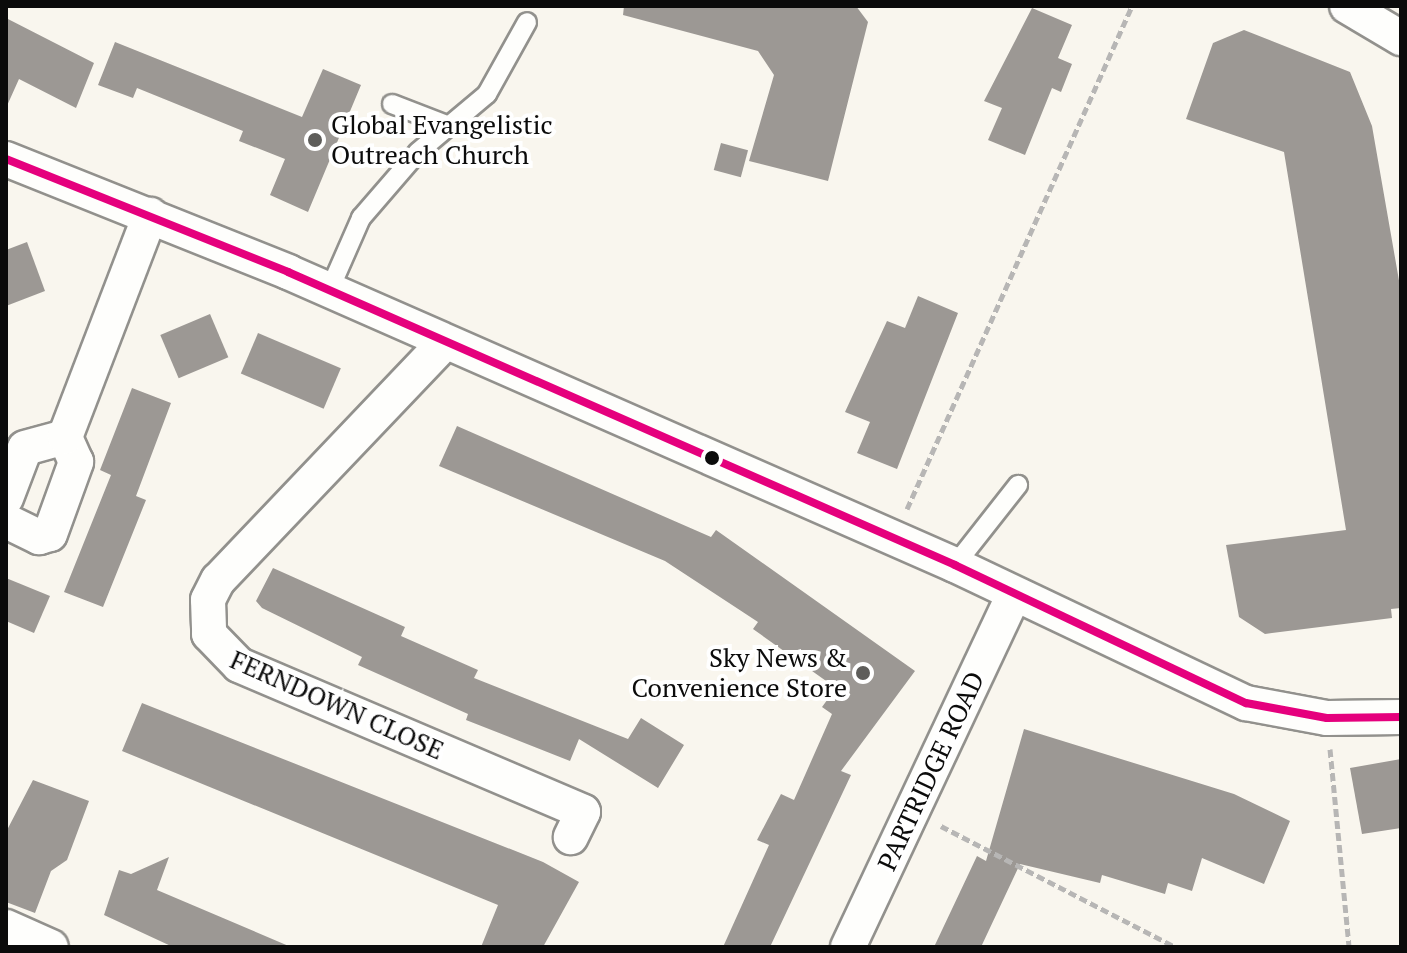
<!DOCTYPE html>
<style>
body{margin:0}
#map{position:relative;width:1407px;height:953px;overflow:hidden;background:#f9f6ee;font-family:"PT Serif",serif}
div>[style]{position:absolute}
.building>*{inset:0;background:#9c9894;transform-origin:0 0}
.path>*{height:5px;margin-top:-2.5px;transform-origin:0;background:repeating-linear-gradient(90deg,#b7b6b5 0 8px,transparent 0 12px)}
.roads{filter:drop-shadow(2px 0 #92918d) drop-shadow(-2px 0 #92918d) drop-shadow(0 2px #92918d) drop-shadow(0 -2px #92918d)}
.service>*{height:18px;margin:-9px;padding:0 9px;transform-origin:9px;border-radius:9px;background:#fefefc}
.minor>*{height:34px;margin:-17px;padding:0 17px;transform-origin:17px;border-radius:17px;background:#fefefc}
.bus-1>*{height:8px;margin:-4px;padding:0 4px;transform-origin:4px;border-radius:4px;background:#e5007d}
.dots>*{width:22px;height:22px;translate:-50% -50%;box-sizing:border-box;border:4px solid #fff;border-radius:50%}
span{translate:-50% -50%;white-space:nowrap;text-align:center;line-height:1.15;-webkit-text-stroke:8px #fff;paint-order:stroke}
.poi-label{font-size:26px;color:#0b0b0b}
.left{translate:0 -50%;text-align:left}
.right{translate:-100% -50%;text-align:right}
.street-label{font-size:26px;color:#0b0b0b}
.frame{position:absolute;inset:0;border:8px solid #0b0b0b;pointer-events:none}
</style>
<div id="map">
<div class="building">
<div style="clip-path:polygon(624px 6px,856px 6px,868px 22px,828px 181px,749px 161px,774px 75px,758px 51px,623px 15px)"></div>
<div style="clip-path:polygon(1032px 8px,1072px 25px,1058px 58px,1072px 64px,1061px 92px,1052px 88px,1025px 155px,988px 140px,1002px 108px,984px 101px)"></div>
<div style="clip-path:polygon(6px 18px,94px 63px,76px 108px,19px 79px,6px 108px)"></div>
<div style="clip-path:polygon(1244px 30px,1350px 72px,1372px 126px,1401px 292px,1401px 608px,1391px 609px,1392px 618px,1265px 634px,1239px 617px,1226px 545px,1346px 530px,1284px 152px,1186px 119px,1213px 43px)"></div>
<div style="clip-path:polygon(115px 42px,302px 117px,323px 69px,361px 85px,308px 212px,270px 195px,285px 159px,239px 141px,243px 131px,137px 88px,133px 98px,98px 85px)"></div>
<div style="left:721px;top:143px;width:28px;height:28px;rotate:15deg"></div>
<div style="clip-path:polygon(27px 242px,45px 291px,6px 306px,6px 250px)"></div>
<div style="clip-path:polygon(918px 296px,958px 313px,897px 469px,857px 453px,870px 422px,845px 412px,887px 321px,905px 328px)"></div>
<div style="left:210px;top:314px;width:47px;height:54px;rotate:67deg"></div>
<div style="left:258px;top:333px;width:90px;height:44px;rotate:23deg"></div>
<div style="clip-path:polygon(132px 388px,171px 403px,136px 496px,146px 500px,103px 607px,64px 592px,111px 475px,100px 470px)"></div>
<div style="clip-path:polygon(457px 426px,711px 537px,716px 530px,915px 671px,841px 771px,851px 775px,770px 947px,723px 947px,769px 845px,757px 840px,781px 794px,794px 800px,832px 714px,822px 707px,836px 688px,753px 629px,758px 622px,665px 561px,439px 466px)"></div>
<div style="clip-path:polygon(273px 568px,405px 627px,401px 636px,478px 670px,474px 678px,628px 739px,641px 718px,684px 745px,658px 788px,579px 739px,570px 761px,466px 720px,468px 714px,358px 665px,362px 657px,262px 608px,256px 601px)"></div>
<div style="clip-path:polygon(6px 578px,50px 596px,34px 633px,6px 621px)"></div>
<div style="clip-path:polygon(142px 703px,543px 862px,579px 882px,543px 947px,481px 947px,498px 905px,122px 751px)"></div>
<div style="clip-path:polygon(1024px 729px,1234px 794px,1290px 821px,1264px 884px,1202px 858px,1192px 891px,1168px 883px,1165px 894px,1102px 875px,1100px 883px,1020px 864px,981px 947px,934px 947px,977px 856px,986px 861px)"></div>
<div style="clip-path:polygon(1401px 759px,1401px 828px,1362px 834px,1350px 768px)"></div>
<div style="clip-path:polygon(33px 780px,89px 801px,67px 860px,51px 871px,35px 913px,6px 902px,6px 832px)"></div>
<div style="clip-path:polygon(169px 857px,157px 890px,291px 947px,173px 947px,104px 915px,119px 870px,131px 874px)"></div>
</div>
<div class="path">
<div style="left:907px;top:509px;width:551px;rotate:-65.9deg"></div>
<div style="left:1330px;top:749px;width:199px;rotate:84.5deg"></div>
<div style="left:941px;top:826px;width:263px;rotate:27.3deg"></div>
</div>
<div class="roads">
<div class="service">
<div style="left:392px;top:104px;width:61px;rotate:21.1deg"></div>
<div style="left:329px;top:291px;width:80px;rotate:-66.3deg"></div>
<div style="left:361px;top:218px;width:87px;rotate:-49.2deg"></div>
<div style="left:418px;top:152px;width:90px;rotate:-40deg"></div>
<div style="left:487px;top:94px;width:82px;rotate:-60.9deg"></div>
<div style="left:955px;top:565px;width:102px;rotate:-51.8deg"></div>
</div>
<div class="minor">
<div style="left:1347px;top:6px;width:63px;rotate:30.7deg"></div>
<div style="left:6px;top:159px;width:304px;rotate:21.8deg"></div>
<div style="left:288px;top:272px;width:729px;rotate:23.71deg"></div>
<div style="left:955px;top:565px;width:322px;rotate:25.4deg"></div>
<div style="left:1246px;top:703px;width:82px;rotate:10.5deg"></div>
<div style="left:1327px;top:718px;width:74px;rotate:-0.8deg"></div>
<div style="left:445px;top:342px;width:329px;rotate:133.6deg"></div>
<div style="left:218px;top:580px;width:22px;rotate:117deg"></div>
<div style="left:208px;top:600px;width:34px;rotate:88deg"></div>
<div style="left:209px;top:634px;width:43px;rotate:45.9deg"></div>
<div style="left:239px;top:665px;width:374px;rotate:23.1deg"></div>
<div style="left:583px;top:812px;width:28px;rotate:116deg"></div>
<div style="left:6px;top:498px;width:53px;rotate:-69.2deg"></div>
<div style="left:25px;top:448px;width:41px;rotate:-15.4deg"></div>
<div style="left:6px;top:521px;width:37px;rotate:26deg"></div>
<div style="left:39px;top:537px;width:11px;rotate:-15deg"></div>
<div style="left:50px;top:534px;width:77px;rotate:-70.1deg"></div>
<div style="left:76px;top:462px;width:27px;rotate:-114deg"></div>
<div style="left:65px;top:437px;width:238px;rotate:-69deg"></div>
<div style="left:6px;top:927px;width:49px;rotate:24deg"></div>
<div style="left:848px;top:947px;width:389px;rotate:-64.8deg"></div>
</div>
</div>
<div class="bus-1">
<div style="left:6px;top:159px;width:304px;rotate:21.8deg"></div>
<div style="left:288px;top:272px;width:729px;rotate:23.71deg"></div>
<div style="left:955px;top:565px;width:322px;rotate:25.4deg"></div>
<div style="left:1246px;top:703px;width:82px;rotate:10.5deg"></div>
<div style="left:1327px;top:718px;width:74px;rotate:-0.8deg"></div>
</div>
<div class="dots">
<div style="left:315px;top:140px;background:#5e5d5a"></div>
<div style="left:712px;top:458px;background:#0b0b0b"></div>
<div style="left:863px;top:673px;background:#5e5d5a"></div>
</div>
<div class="poi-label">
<span class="left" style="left:331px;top:140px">Global Evangelistic<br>Outreach Church</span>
<span class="right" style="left:847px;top:673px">Sky News &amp;<br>Convenience Store</span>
</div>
<div class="street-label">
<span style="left:337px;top:705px;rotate:24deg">FERNDOWN CLOSE</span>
<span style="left:931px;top:771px;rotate:-65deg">PARTRIDGE ROAD</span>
</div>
<div class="frame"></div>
</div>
